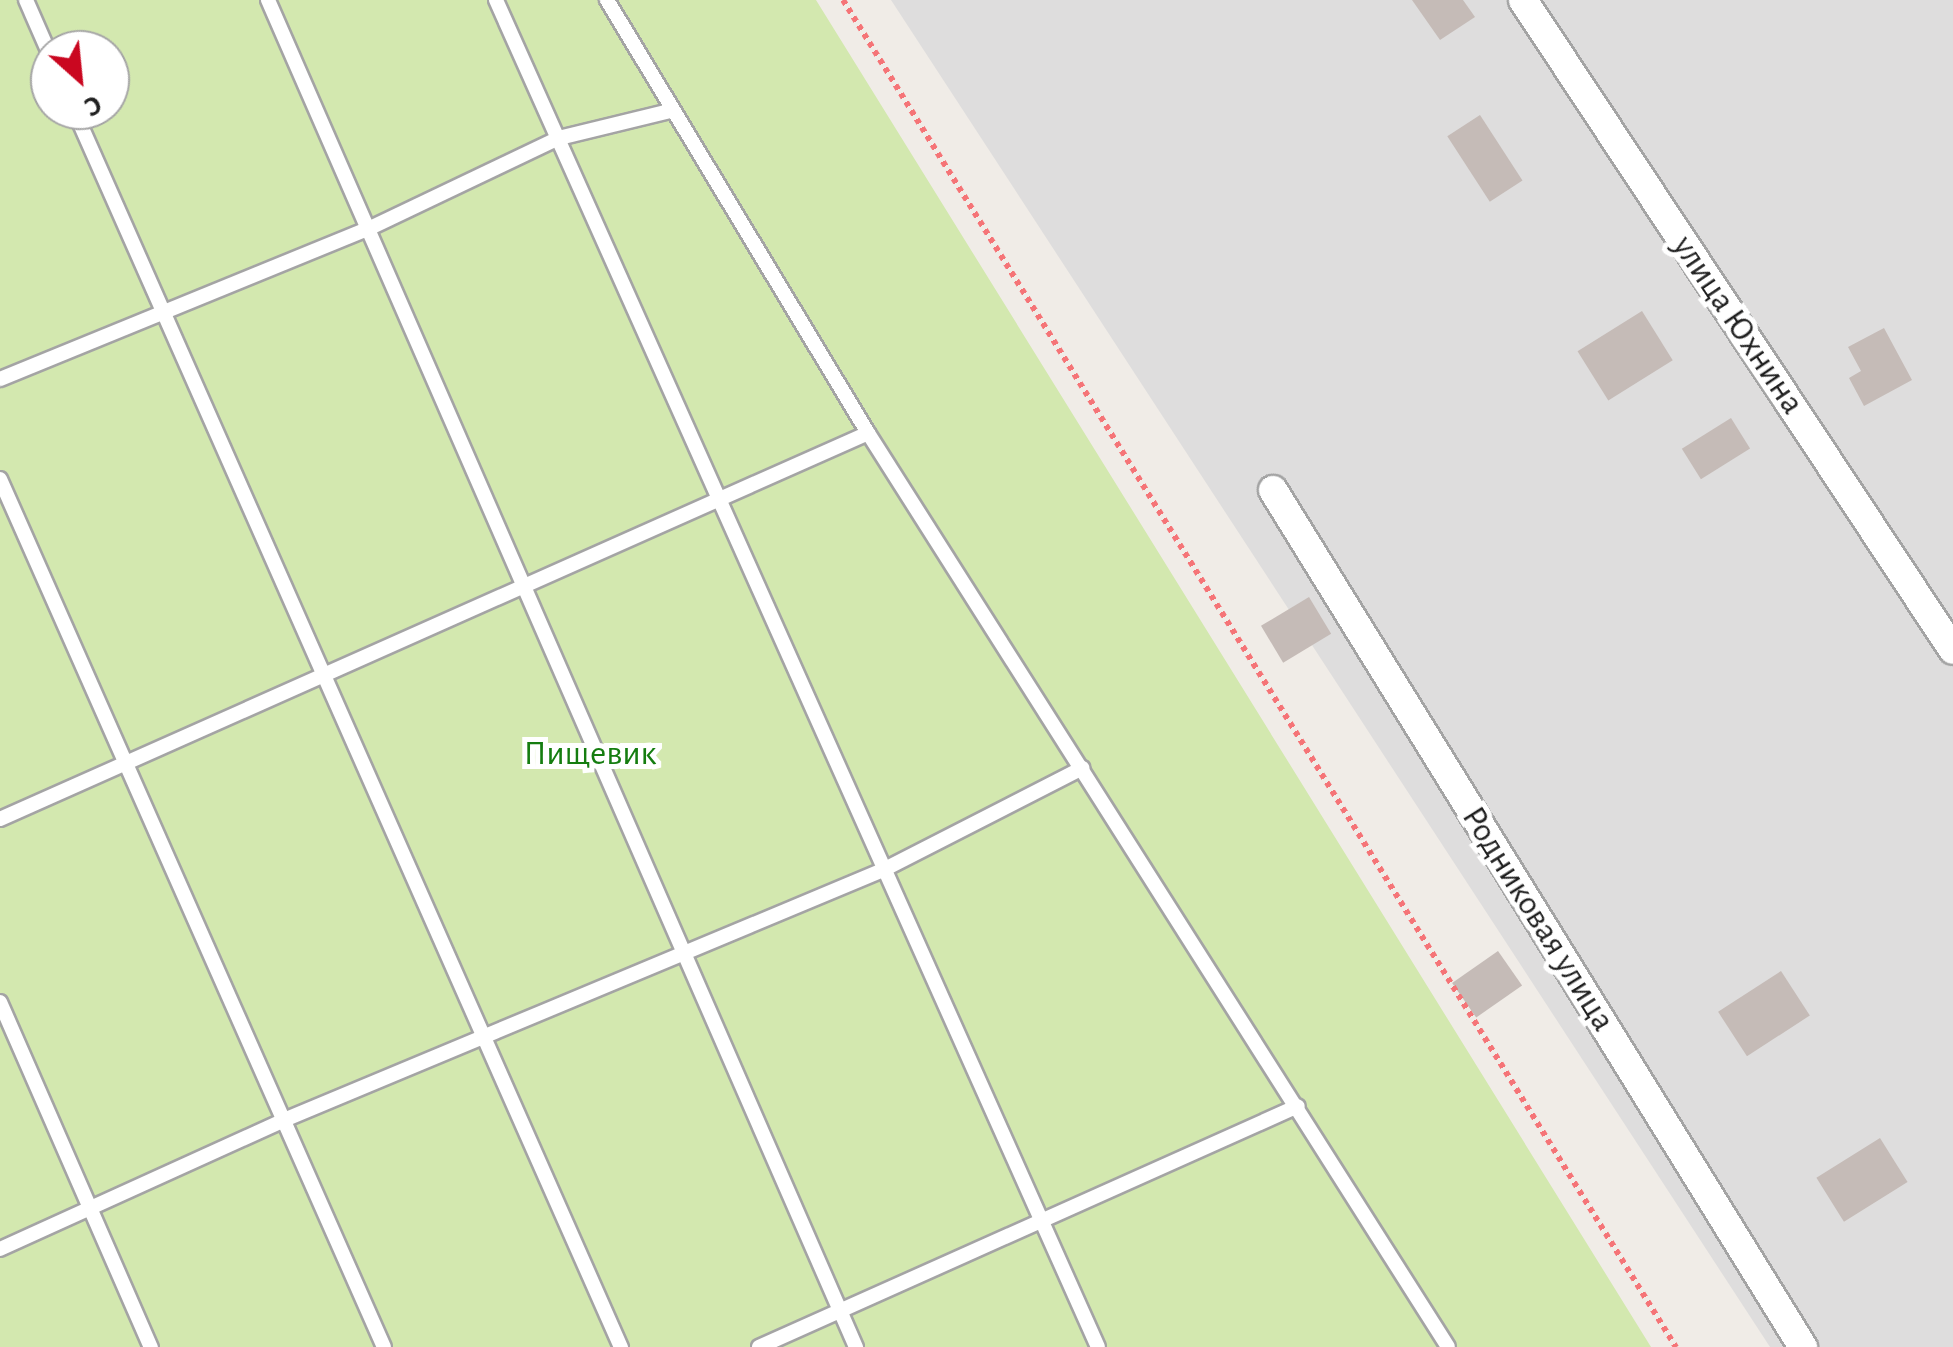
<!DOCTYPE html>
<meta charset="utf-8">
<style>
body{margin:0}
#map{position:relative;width:1953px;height:1347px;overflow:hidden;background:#f0ece7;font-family:"Alegreya Sans",sans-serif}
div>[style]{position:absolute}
.residential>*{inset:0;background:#dedddd}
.grass>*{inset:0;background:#d3e8af}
.building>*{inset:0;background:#c5bbb7;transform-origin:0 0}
.path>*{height:6px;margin-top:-3px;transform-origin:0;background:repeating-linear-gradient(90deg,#f57477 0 5px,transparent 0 10px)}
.roads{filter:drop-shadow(2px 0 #a4a4a4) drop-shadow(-2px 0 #a4a4a4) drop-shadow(0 2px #a4a4a4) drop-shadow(0 -2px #a4a4a4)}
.lane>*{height:14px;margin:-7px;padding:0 7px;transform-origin:7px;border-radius:7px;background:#fff}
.street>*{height:28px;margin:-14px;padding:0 14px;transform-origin:14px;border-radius:14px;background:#fff}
span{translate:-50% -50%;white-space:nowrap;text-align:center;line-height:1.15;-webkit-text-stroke:10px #fff;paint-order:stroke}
.street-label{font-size:35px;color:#202020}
.park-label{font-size:35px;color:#157d10}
.north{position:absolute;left:30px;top:30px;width:100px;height:100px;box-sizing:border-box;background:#fff;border:2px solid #a6a6a6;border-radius:50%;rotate:153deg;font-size:28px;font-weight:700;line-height:40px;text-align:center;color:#202020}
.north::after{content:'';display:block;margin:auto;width:35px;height:45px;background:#ca0720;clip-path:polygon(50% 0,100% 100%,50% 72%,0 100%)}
</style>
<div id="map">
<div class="residential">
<div style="clip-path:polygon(891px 0,1953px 0,1953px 1347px,1770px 1347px)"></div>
</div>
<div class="grass">
<div style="clip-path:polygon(evenodd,0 0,816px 0,1651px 1347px,0 1347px,0 0,50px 50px,110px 50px,110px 110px,50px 110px,50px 50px)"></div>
</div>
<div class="building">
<div style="clip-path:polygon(1412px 0,1463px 0,1475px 17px,1440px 40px)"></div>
<div style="left:1480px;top:115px;width:78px;height:39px;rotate:57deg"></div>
<div style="left:1642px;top:311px;width:58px;height:76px;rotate:58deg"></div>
<div style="clip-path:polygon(1884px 328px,1912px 380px,1864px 406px,1849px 378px,1861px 371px,1848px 347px)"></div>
<div style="left:1731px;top:418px;width:36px;height:58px;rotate:58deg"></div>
<div style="left:1309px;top:597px;width:43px;height:56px;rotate:59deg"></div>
<div style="left:1498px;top:951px;width:42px;height:56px;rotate:55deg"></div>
<div style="left:1781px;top:971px;width:53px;height:75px;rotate:57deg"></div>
<div style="left:1880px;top:1138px;width:52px;height:75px;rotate:58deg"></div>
</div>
<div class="path">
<div style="left:843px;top:0;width:1584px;rotate:58.27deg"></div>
</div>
<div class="roads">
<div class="lane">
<div style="left:26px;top:0;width:60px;rotate:66.4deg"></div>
<div style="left:268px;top:0;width:1470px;rotate:66.42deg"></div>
<div style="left:496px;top:0;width:1475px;rotate:65.92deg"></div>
<div style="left:74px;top:110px;width:1353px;rotate:66.15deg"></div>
<div style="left:0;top:379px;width:397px;rotate:-22.2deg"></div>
<div style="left:368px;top:229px;width:212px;rotate:-25.5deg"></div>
<div style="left:559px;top:138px;width:114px;rotate:-13.7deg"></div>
<div style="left:868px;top:433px;width:1082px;rotate:57.6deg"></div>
<div style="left:0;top:479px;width:949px;rotate:66.14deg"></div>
<div style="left:0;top:819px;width:950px;rotate:-23.97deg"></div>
<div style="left:868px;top:433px;width:506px;rotate:-121.08deg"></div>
<div style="left:0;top:1002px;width:377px;rotate:66.4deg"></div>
<div style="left:0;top:1249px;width:312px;rotate:-24.4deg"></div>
<div style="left:284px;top:1120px;width:649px;rotate:-22.65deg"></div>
<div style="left:883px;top:870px;width:224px;rotate:-27.1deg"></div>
<div style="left:759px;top:1347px;width:590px;rotate:-24.09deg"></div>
</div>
<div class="street">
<div style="left:1523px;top:0;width:779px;rotate:56.51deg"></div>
<div style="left:1273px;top:490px;width:1008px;rotate:58.27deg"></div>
</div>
</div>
<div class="street-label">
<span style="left:1738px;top:325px;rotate:56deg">улица Юхнина</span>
<span style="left:1538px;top:919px;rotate:58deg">Родниковая улица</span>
</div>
<div class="park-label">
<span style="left:590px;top:754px">Пищевик</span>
</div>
<div class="north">С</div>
</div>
